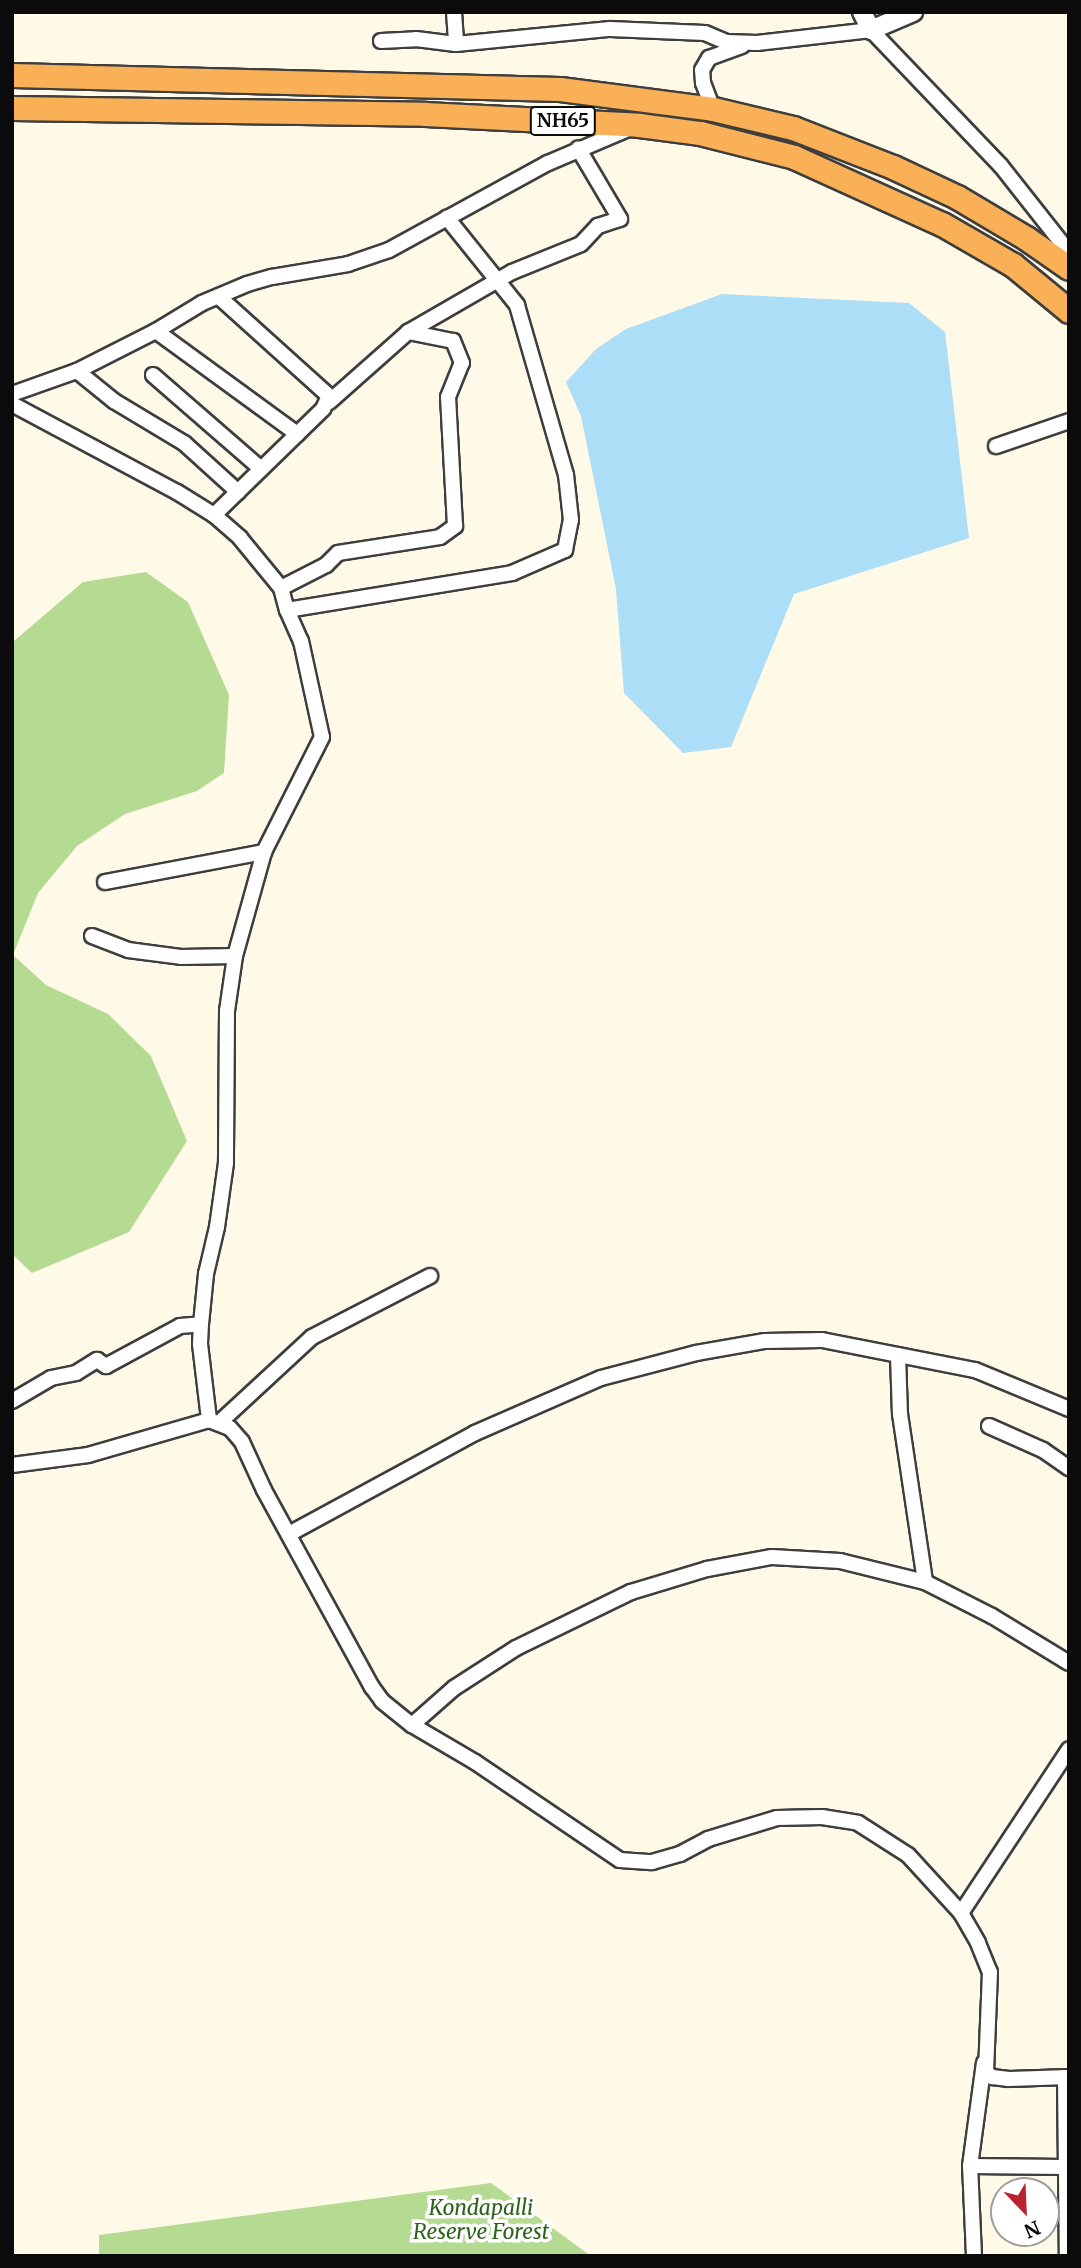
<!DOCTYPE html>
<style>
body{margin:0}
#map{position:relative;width:1081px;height:2268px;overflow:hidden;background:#fff9e8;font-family:Merriweather,serif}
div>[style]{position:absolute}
.forest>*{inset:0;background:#b5da92}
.water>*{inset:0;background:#addef7}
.roads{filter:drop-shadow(2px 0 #3e3e3e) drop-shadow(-2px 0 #3e3e3e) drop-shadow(0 2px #3e3e3e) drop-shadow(0 -2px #3e3e3e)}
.minor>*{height:14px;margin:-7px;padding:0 7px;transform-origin:7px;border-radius:7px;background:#fff}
.tertiary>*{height:18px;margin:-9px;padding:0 9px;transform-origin:9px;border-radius:9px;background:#fff}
.trunk>*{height:23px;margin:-11.5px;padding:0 11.5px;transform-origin:11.5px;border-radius:11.5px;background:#f9b056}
span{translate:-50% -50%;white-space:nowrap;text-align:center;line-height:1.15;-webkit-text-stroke:7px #fff;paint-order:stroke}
.shield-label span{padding:2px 5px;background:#fff;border:2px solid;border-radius:5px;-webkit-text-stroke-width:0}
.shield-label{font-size:19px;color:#0b0b0b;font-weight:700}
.park-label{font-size:21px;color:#2d621b;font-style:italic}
.frame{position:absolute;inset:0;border:14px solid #0b0b0b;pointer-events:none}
.north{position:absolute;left:990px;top:2177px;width:70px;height:70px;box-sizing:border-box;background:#fff;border:2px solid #9d9d9d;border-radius:50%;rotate:157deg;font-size:19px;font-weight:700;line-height:28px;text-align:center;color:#0b0b0b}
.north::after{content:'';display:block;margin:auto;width:24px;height:32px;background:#bb2230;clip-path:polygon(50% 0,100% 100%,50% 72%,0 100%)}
</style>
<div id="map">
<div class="forest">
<div style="clip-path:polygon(146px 572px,188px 602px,229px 695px,224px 773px,197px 791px,125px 814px,77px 846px,38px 893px,13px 955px,46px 985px,108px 1014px,151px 1056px,187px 1141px,129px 1232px,32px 1273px,12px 1254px,12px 640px,14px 641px,83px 582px)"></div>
<div style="clip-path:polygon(491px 2183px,591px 2256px,99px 2256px,99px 2235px)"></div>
</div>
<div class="water">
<div style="clip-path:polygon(722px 294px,909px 303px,945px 332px,969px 538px,794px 594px,731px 747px,683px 753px,624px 693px,616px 589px,581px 416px,566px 382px,596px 349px,626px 329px)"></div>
</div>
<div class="roads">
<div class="minor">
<div style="left:454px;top:12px;width:32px;rotate:86deg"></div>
<div style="left:381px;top:41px;width:35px;rotate:-3deg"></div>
<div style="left:416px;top:39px;width:40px;rotate:7.1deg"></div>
<div style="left:456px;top:44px;width:155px;rotate:-5.6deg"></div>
<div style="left:610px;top:29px;width:95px;rotate:2.4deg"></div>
<div style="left:705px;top:33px;width:23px;rotate:23deg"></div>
<div style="left:726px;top:42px;width:31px;rotate:2deg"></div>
<div style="left:757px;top:43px;width:115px;rotate:-6.5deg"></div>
<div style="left:871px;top:30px;width:188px;rotate:46.3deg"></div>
<div style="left:1001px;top:166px;width:110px;rotate:51.7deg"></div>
<div style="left:713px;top:109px;width:28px;rotate:-111deg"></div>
<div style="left:703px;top:83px;width:13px;rotate:-94deg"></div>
<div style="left:702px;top:70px;width:14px;rotate:-60deg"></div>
<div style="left:709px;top:58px;width:35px;rotate:-20deg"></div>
<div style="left:156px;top:331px;width:175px;rotate:36.1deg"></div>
<div style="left:77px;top:371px;width:48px;rotate:39deg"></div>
<div style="left:114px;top:401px;width:82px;rotate:31deg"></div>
<div style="left:184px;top:443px;width:73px;rotate:42.2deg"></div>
<div style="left:153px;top:375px;width:143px;rotate:41deg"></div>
<div style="left:12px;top:394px;width:69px;rotate:-19.5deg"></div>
<div style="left:77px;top:371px;width:89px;rotate:-26.9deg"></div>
<div style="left:156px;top:331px;width:54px;rotate:-31.3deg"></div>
<div style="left:202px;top:303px;width:49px;rotate:-22.9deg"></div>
<div style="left:247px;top:284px;width:26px;rotate:-16deg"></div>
<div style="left:272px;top:277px;width:77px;rotate:-9.7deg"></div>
<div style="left:348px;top:264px;width:43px;rotate:-18.9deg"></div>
<div style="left:389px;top:250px;width:181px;rotate:-28.7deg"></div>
<div style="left:548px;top:163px;width:87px;rotate:-23deg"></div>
<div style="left:329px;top:402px;width:106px;rotate:-41.5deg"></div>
<div style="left:408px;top:332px;width:120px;rotate:-30deg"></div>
<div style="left:512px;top:272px;width:74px;rotate:-22.1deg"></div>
<div style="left:581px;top:244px;width:25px;rotate:-47deg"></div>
<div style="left:598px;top:226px;width:23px;rotate:-18deg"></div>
<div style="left:620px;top:219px;width:82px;rotate:-120.6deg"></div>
<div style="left:12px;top:404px;width:187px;rotate:28.1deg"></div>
<div style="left:177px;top:492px;width:44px;rotate:31.9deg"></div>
<div style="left:214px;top:515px;width:35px;rotate:41deg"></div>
<div style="left:240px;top:538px;width:65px;rotate:50.6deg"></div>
<div style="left:281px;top:588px;width:23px;rotate:75deg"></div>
<div style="left:287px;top:610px;width:34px;rotate:66deg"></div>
<div style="left:301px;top:641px;width:98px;rotate:77.7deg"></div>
<div style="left:322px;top:737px;width:129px;rotate:116.8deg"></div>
<div style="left:264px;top:852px;width:108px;rotate:105.6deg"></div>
<div style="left:235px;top:956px;width:56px;rotate:98.3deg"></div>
<div style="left:227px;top:1011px;width:152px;rotate:90.4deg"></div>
<div style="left:226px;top:1163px;width:65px;rotate:98deg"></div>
<div style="left:217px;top:1227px;width:48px;rotate:103.2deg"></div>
<div style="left:206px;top:1274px;width:50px;rotate:95.7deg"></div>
<div style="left:201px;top:1324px;width:20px;rotate:93deg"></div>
<div style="left:200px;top:1344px;width:77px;rotate:83.2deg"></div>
<div style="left:996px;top:446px;width:77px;rotate:-18.9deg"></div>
<div style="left:214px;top:515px;width:152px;rotate:-44.2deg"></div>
<div style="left:323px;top:409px;width:14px;rotate:-65deg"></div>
<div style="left:329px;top:396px;width:149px;rotate:-138deg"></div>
<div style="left:281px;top:588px;width:51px;rotate:-27.1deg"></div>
<div style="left:326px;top:565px;width:17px;rotate:-45deg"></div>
<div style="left:338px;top:553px;width:103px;rotate:-8.9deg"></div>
<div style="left:440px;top:537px;width:19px;rotate:-36deg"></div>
<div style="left:455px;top:526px;width:129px;rotate:-93.1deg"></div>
<div style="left:448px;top:397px;width:37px;rotate:-68deg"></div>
<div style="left:462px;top:363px;width:24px;rotate:-112deg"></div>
<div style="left:453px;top:341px;width:46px;rotate:-168.7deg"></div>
<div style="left:287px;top:610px;width:228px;rotate:-9.3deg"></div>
<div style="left:512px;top:573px;width:58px;rotate:-23.5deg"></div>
<div style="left:565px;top:550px;width:31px;rotate:-79deg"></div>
<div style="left:571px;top:520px;width:45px;rotate:-96.3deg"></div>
<div style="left:566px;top:475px;width:177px;rotate:-106.1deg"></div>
<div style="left:517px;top:305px;width:112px;rotate:-128.8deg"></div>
<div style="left:105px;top:882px;width:162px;rotate:-10.7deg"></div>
<div style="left:92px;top:936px;width:39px;rotate:21deg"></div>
<div style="left:128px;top:950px;width:53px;rotate:7.5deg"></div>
<div style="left:181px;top:957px;width:54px;rotate:-1.1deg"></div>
<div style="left:898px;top:1355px;width:59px;rotate:88.1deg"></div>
<div style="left:900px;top:1414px;width:170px;rotate:81.5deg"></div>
<div style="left:12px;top:1401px;width:45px;rotate:-30.5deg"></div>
<div style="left:51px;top:1378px;width:25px;rotate:-11deg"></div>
<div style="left:76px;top:1373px;width:25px;rotate:-32deg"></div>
<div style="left:97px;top:1360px;width:11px;rotate:34deg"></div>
<div style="left:106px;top:1366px;width:84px;rotate:-28.4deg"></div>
<div style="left:180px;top:1326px;width:21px;rotate:-5deg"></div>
<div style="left:220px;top:1422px;width:125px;rotate:-42.7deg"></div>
<div style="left:312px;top:1337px;width:133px;rotate:-27.3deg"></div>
<div style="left:989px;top:1426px;width:59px;rotate:24deg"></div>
<div style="left:1043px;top:1450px;width:32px;rotate:35deg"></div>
<div style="left:12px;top:1465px;width:77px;rotate:-7.5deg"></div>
<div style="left:88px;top:1455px;width:126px;rotate:-16.1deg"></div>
<div style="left:209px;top:1420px;width:22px;rotate:21deg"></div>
<div style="left:230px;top:1428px;width:18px;rotate:49deg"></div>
<div style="left:242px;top:1442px;width:53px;rotate:65.4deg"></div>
<div style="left:264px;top:1490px;width:225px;rotate:61.3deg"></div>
<div style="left:372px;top:1687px;width:17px;rotate:54deg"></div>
<div style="left:382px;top:1701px;width:38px;rotate:39deg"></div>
<div style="left:412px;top:1725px;width:56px;rotate:-41.4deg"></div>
<div style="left:454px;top:1688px;width:74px;rotate:-32.8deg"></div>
<div style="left:516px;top:1648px;width:128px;rotate:-26deg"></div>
<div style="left:631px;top:1592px;width:79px;rotate:-16.8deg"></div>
<div style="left:707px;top:1569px;width:66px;rotate:-10.5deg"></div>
<div style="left:772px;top:1557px;width:68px;rotate:3.4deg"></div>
<div style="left:840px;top:1561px;width:88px;rotate:13.9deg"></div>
<div style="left:925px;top:1582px;width:75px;rotate:26.9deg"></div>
<div style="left:992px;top:1616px;width:90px;rotate:31.4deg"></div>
<div style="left:289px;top:1534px;width:212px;rotate:-28.5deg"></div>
<div style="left:475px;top:1433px;width:137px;rotate:-23.6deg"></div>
<div style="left:601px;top:1378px;width:98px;rotate:-14.7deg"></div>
<div style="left:696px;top:1353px;width:70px;rotate:-9.9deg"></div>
<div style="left:765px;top:1341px;width:57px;rotate:-1deg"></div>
<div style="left:822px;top:1340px;width:156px;rotate:11.1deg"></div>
<div style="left:975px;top:1370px;width:102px;rotate:22.5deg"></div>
<div style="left:412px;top:1725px;width:73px;rotate:30.4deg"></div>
<div style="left:475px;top:1762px;width:175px;rotate:34.1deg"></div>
<div style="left:620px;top:1860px;width:32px;rotate:4deg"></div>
<div style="left:652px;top:1862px;width:29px;rotate:-16deg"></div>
<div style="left:680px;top:1854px;width:32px;rotate:-28deg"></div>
<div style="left:708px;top:1839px;width:72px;rotate:-16.9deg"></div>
<div style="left:777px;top:1818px;width:45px;rotate:-1.3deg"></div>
<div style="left:822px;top:1817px;width:36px;rotate:9deg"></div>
<div style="left:858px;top:1823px;width:59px;rotate:32.6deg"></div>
<div style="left:908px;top:1855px;width:79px;rotate:47.6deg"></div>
<div style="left:961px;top:1913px;width:34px;rotate:60deg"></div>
<div style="left:978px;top:1943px;width:31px;rotate:68deg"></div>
<div style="left:990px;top:1972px;width:100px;rotate:92.3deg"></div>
<div style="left:986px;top:2072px;width:8px;rotate:40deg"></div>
<div style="left:992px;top:2077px;width:17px;rotate:7deg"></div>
<div style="left:1009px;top:2079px;width:60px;rotate:-1.9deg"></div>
<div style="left:961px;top:1913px;width:196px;rotate:-56.6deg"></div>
<div style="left:1065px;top:2077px;width:179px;rotate:89.4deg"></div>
<div style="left:970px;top:2166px;width:96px;rotate:0.6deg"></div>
<div style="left:974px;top:2256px;width:90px;rotate:-92.5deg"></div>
<div style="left:970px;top:2166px;width:104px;rotate:-82.3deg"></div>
</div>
<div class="tertiary">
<div style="left:862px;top:12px;width:20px;rotate:63deg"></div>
<div style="left:871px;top:30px;width:46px;rotate:-23.2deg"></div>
</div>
<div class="trunk">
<div style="left:12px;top:75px;width:548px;rotate:1.46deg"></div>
<div style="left:560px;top:89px;width:154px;rotate:7.4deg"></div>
<div style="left:713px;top:109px;width:82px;rotate:13.4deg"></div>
<div style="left:793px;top:128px;width:107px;rotate:21.3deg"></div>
<div style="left:893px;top:167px;width:71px;rotate:25.1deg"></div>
<div style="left:957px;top:197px;width:80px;rotate:30.7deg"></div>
<div style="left:1026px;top:238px;width:52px;rotate:34.9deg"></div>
<div style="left:12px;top:108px;width:413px;rotate:0.8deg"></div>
<div style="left:425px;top:114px;width:214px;rotate:2.9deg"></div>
<div style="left:639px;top:125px;width:62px;rotate:7.5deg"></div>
<div style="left:700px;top:133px;width:97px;rotate:14.3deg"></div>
<div style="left:794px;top:157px;width:162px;rotate:24.4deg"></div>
<div style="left:942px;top:224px;width:82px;rotate:30deg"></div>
<div style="left:1013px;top:265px;width:72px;rotate:39.4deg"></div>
</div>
</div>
<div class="shield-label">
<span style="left:563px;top:121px">NH65</span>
</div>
<div class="park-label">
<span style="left:481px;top:2220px">Kondapalli<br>Reserve Forest</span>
</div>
<div class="frame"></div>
<div class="north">N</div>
</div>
